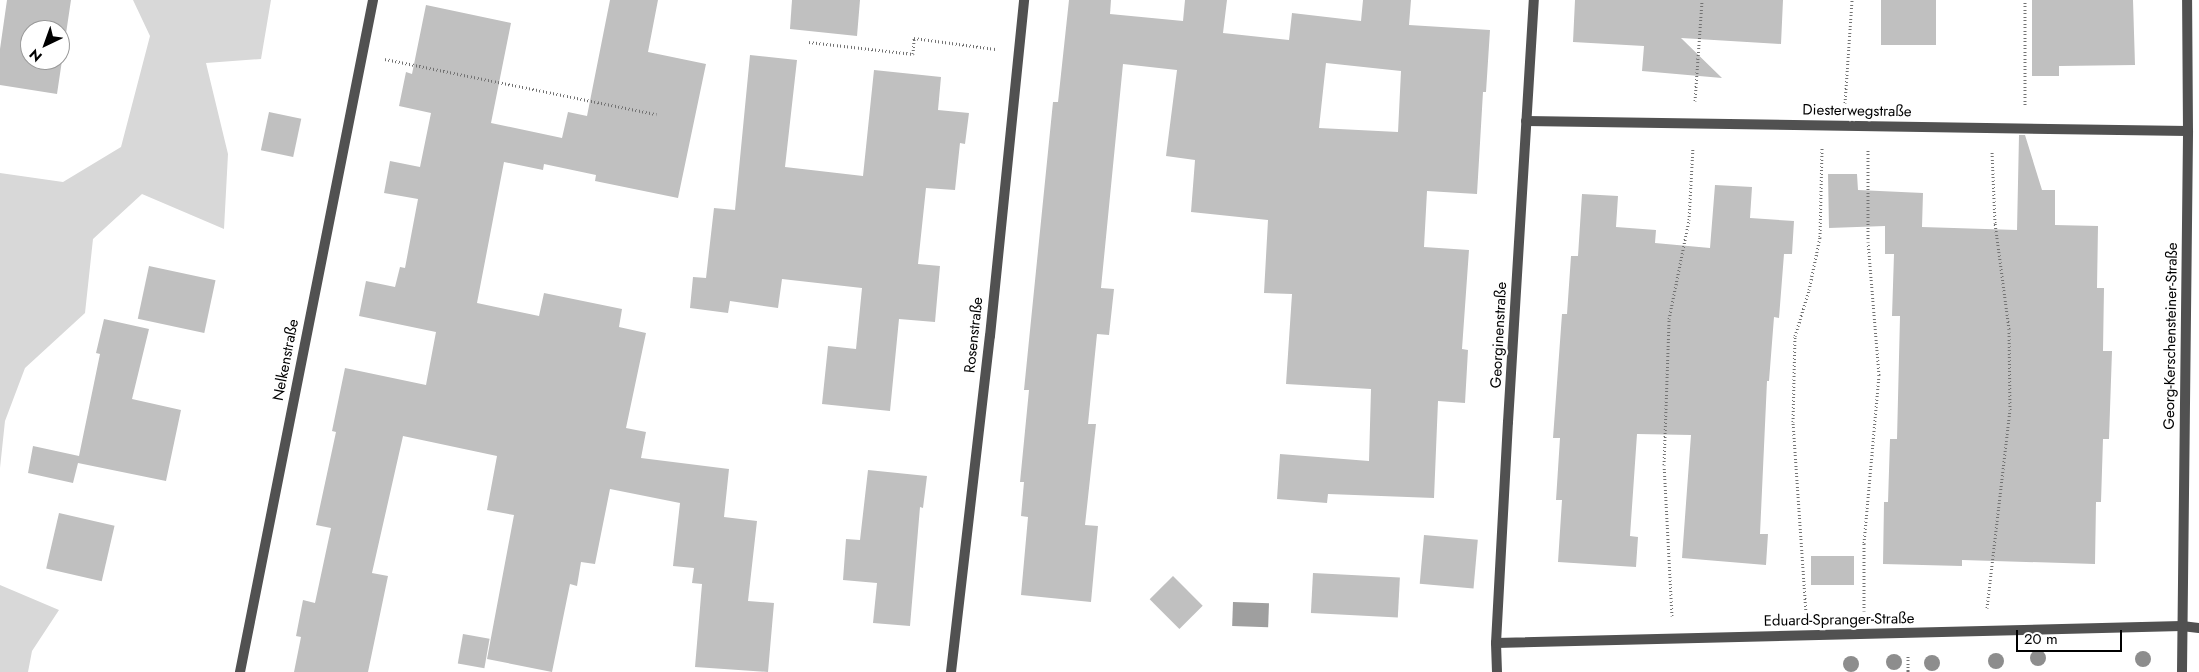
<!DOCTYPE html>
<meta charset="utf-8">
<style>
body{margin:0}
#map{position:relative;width:2199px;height:672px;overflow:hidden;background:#fff;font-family:Jost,sans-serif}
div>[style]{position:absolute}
.green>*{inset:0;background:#d8d8d8}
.water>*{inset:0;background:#9f9f9f;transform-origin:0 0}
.building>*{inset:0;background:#c0c0c0;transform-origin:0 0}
.path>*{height:3px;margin-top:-1.5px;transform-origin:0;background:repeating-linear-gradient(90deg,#737373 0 1px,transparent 0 3.5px)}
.street>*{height:10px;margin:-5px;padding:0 5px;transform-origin:5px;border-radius:5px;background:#515151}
.trees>*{width:16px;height:16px;margin:-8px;border-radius:50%;background:#8d8d8d}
span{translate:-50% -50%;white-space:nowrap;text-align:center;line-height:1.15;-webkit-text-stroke:4.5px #fff;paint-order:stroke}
.street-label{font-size:15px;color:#000}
.north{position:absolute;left:20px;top:20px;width:50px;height:50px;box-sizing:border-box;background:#fff;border:1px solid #999;border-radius:50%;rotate:222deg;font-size:14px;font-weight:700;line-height:20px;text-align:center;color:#000}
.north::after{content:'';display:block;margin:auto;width:18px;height:22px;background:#000;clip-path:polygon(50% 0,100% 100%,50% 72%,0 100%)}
.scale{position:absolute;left:2016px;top:630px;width:106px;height:22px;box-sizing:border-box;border:2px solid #000;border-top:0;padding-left:6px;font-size:15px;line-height:18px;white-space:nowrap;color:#000;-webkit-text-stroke:4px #fff;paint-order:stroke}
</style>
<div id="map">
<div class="green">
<div style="clip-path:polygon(133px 0,271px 0,261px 59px,206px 63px,228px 154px,224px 229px,142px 194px,93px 239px,85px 313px,25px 368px,5px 421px,0 468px,0 173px,63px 182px,121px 147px,150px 36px)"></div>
<div style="clip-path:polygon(0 585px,59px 610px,32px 651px,28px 672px,0 672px)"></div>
</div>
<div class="water">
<div style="left:1233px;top:602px;width:36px;height:24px;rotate:2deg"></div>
</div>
<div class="building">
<div style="clip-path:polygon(evenodd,7px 0,71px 0,57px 94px,0 85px,0 49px,7px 0,30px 30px,60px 30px,60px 60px,30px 60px,30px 30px)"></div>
<div style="clip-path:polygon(610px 0,658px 0,648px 52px,706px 64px,678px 198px,595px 181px,596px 175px,544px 164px,543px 170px,504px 162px,477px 303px,539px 316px,544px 293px,622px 309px,619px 327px,646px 333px,626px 428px,646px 432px,641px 458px,729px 469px,724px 517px,757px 521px,748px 601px,774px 603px,768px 672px,695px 667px,702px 584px,692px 583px,694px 568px,673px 566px,680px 503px,610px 489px,595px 564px,581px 562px,577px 586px,570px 584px,552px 672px,487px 659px,514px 515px,487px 510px,497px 456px,403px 436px,372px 573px,388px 576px,368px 672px,294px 672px,301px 637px,296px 636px,303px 600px,315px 603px,331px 528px,316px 525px,336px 432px,332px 431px,345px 368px,426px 385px,436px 332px,359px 316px,366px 281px,395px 287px,400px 267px,405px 268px,418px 199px,384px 193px,390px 161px,420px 167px,431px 113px,399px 106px,406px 72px,412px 74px,426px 5px,511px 23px,491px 123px,562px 138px,568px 112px,587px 116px)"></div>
<div style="clip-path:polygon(792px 0,860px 0,857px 36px,790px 29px)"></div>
<div style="clip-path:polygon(evenodd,1069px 0,1111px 0,1110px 14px,1183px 21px,1185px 0,1227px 0,1223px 33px,1289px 40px,1292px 13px,1361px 21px,1363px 0,1411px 0,1409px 25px,1490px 30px,1486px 92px,1483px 92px,1477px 194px,1427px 191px,1424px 247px,1469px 250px,1462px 349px,1468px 350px,1465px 403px,1438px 401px,1434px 498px,1328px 494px,1327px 503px,1277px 499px,1280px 454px,1369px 461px,1371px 389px,1286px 384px,1292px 294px,1264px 293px,1268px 220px,1191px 212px,1195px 160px,1166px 156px,1177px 70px,1123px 64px,1101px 288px,1114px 289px,1109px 335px,1097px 334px,1088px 424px,1096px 424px,1085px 525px,1098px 526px,1091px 602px,1021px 595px,1028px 517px,1021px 516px,1024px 482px,1020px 482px,1029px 390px,1024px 390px,1053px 102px,1058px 102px,1069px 0,1326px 63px,1401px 71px,1398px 132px,1319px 128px,1326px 63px)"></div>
<div style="clip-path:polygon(1575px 0,1783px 0,1781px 44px,1681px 38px,1722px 78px,1642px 71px,1644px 46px,1573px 42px)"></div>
<div style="left:1881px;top:0;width:55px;height:45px"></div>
<div style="clip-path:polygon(2032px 0,2133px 0,2135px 65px,2059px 66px,2059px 76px,2032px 76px)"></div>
<div style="clip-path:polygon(750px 55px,797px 60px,785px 167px,863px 176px,874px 70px,941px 77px,938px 110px,969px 113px,965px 144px,960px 143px,955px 190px,926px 188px,918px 264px,940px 266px,935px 322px,899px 319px,890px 411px,822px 404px,828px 346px,856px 349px,862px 288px,782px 279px,778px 308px,730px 301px,728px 313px,690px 308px,693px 277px,706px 278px,714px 208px,735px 210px)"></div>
<div style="left:269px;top:112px;width:33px;height:39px;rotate:12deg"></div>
<div style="clip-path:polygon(2019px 135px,2025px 135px,2042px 190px,2055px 190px,2055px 225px,2098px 226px,2097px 288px,2104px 288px,2103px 351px,2112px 351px,2109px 439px,2103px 439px,2101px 502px,2096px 502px,2095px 564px,1962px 560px,1962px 566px,1883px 564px,1884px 502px,1888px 502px,1890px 439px,1897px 439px,1900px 316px,1892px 316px,1894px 254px,1885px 254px,1885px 226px,1829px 228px,1828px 174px,1857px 174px,1858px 190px,1923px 193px,1922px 227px,2017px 230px)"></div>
<div style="clip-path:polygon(1715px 185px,1752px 187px,1750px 218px,1794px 221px,1792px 254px,1784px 254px,1779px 318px,1774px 317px,1769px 381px,1767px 381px,1760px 534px,1768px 534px,1766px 565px,1682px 558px,1691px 435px,1637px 434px,1630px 536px,1638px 537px,1636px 567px,1558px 562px,1562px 500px,1556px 500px,1560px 438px,1553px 438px,1562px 314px,1567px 314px,1571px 256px,1578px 256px,1582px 194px,1618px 196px,1616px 227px,1656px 230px,1655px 243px,1710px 248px)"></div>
<div style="left:149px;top:266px;width:68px;height:54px;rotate:12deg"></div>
<div style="clip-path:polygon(104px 319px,149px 329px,132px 399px,181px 410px,166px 481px,78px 463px,73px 483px,28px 473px,33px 446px,79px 456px,100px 354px,96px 353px)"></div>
<div style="clip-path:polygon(868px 470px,927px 476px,923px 508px,920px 507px,910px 626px,873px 623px,877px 583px,843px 580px,846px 539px,860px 540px)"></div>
<div style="left:59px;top:513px;width:57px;height:57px;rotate:13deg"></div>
<div style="left:1424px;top:535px;width:54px;height:49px;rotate:5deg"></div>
<div style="left:1811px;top:556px;width:43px;height:29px"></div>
<div style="left:1313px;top:573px;width:87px;height:40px;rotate:3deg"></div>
<div style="left:1173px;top:576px;width:42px;height:33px;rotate:45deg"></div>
<div style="left:463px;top:634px;width:27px;height:30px;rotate:10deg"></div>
</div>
<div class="path">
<div style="left:809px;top:42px;width:105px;rotate:6.6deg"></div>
<div style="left:913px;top:54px;width:16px;rotate:-86deg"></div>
<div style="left:914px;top:38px;width:82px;rotate:7.7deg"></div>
<div style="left:385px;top:59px;width:277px;rotate:11.5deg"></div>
<div style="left:1695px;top:101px;width:101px;rotate:-86deg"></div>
<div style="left:1845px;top:103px;width:103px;rotate:-86.1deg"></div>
<div style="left:2025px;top:105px;width:105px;rotate:-90deg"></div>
<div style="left:1987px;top:608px;width:199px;rotate:-83.4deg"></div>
<div style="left:2010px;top:410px;width:81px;rotate:-90.7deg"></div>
<div style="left:2009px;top:329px;width:107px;rotate:-97.5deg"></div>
<div style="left:1995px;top:223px;width:71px;rotate:-92.4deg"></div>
<div style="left:1864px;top:611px;width:68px;rotate:-90deg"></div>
<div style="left:1864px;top:543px;width:169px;rotate:-84.9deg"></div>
<div style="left:1879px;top:375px;width:133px;rotate:-94.7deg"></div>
<div style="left:1868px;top:242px;width:94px;rotate:-90deg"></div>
<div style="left:1806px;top:613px;width:191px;rotate:-93.9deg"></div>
<div style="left:1793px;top:422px;width:86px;rotate:-88.7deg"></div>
<div style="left:1795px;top:336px;width:48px;rotate:-73.1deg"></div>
<div style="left:1809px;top:290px;width:54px;rotate:-78.3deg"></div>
<div style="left:1820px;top:237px;width:89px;rotate:-88.7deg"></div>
<div style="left:1672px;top:616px;width:151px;rotate:-93deg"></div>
<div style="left:1664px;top:465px;width:146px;rotate:-88deg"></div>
<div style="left:1669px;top:319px;width:101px;rotate:-78.6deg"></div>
<div style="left:1689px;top:220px;width:73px;rotate:-86.9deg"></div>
<div style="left:1908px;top:656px;width:16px;rotate:90deg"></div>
</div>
<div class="street">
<div style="left:1526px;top:121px;width:662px;rotate:0.87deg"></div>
<div style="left:1496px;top:643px;width:686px;rotate:-1.42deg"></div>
<div style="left:2182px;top:626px;width:17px;rotate:7deg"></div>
<div style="left:240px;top:672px;width:685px;rotate:-78.8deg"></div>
<div style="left:951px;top:672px;width:338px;rotate:-83.4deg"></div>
<div style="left:990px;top:336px;width:338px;rotate:-84.2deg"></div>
<div style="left:1497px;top:672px;width:29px;rotate:-92deg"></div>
<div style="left:1496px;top:643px;width:221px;rotate:-86.9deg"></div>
<div style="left:1508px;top:422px;width:423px;rotate:-86.5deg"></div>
<div style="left:2182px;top:672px;width:541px;rotate:-89.36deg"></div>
<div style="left:2188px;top:131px;width:131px;rotate:-90.4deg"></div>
</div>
<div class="trees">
<div style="left:2038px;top:658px"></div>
<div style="left:2143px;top:659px"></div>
<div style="left:1996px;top:661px"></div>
<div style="left:1894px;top:662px"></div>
<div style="left:1932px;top:663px"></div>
<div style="left:1851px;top:664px"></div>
</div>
<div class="street-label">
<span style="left:1857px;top:111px;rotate:1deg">Diesterwegstraße</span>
<span style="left:974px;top:335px;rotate:-84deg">Rosenstraße</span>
<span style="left:1499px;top:335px;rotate:-87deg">Georginenstraße</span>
<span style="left:2171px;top:336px;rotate:-89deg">Georg-Kerschensteiner-Straße</span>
<span style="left:286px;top:360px;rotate:-79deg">Nelkenstraße</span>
<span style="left:1839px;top:620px;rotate:-1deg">Eduard-Spranger-Straße</span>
</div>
<div class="north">N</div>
<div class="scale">20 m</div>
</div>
